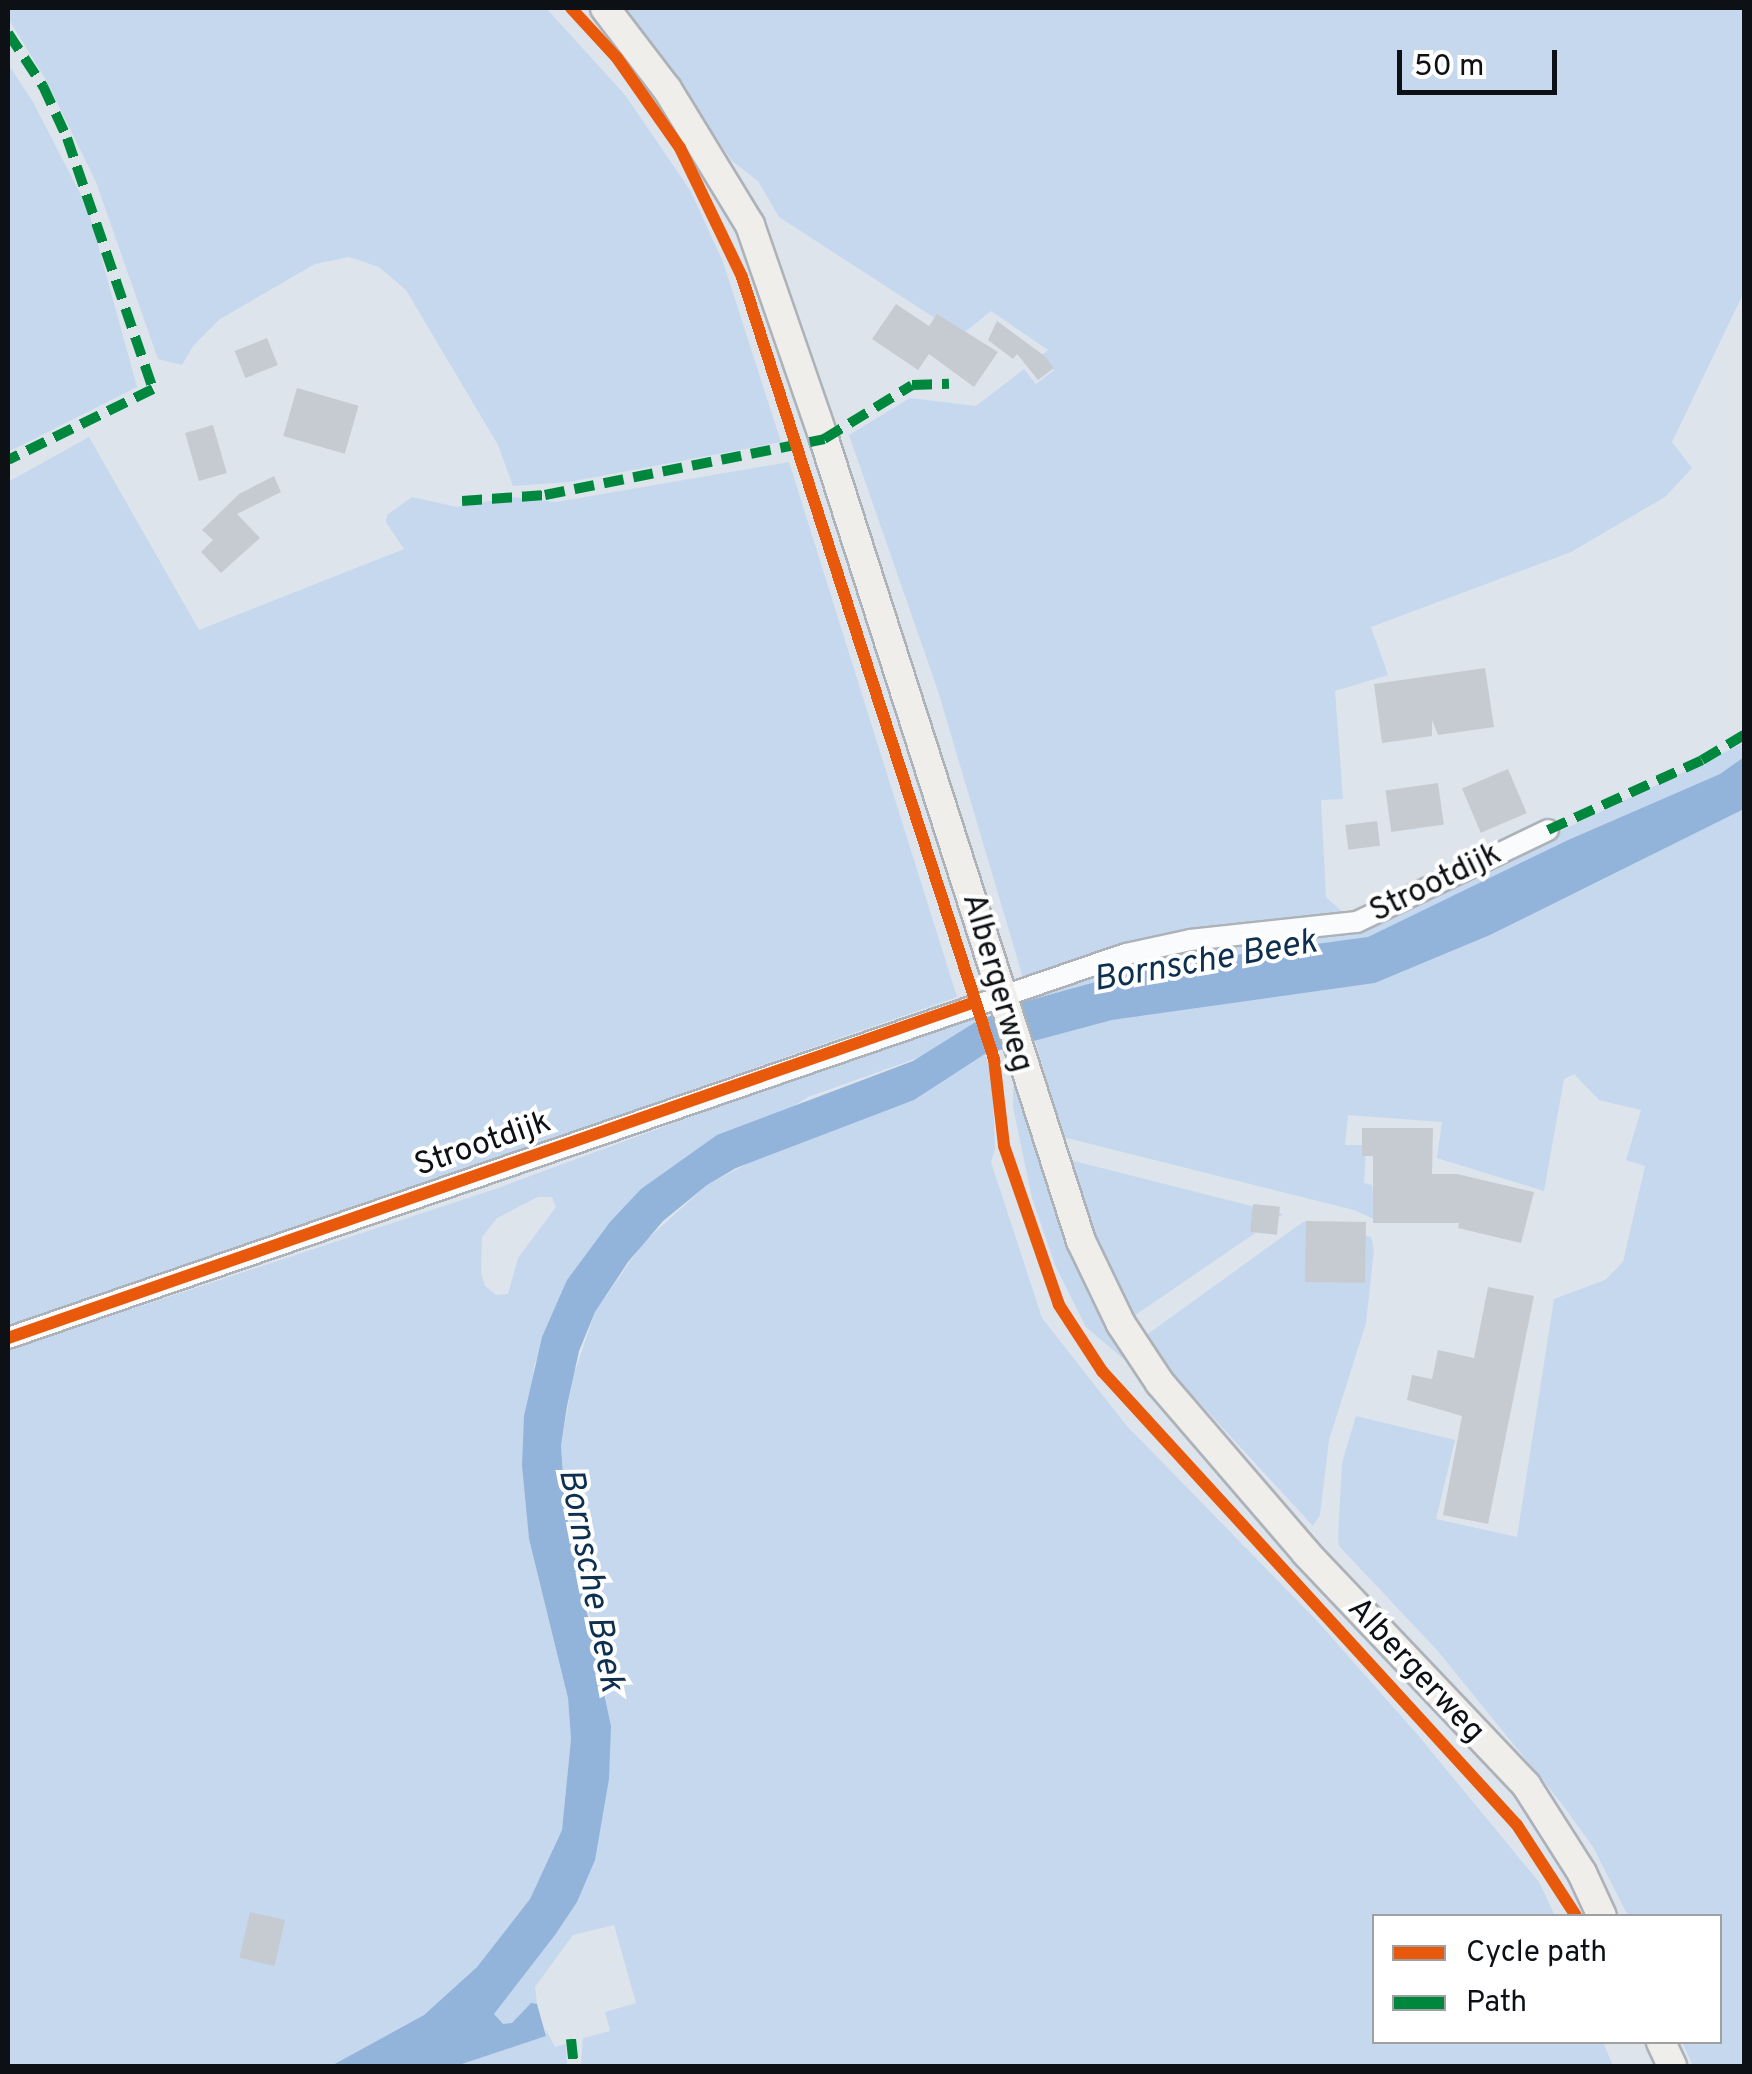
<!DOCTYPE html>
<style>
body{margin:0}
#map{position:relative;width:1752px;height:2074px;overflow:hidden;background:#dde4ec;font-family:Overpass,sans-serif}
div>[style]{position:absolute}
.green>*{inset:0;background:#c5d8ee}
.water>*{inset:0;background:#92b4da}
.building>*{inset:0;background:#c6cbd2;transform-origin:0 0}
.roads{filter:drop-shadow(2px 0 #adb2b8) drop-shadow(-2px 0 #adb2b8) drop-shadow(0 2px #adb2b8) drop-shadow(0 -2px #adb2b8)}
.street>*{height:20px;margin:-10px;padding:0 10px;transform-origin:10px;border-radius:10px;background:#fafbfc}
.secondary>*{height:28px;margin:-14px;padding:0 14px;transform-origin:14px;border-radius:14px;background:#efeeeb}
.quiet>*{height:10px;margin-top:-5px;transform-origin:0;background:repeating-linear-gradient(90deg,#00873e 0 20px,transparent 0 30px)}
.cycleway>*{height:12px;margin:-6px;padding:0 6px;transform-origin:6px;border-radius:6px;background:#e8590c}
span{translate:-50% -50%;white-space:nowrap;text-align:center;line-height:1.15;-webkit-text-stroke:8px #fff;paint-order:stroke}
.street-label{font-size:32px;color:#0d1116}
.water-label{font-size:35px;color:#0d2f50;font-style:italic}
.frame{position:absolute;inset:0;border:10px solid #0d1116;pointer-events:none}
.legend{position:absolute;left:1372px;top:1914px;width:350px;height:130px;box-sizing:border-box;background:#fff;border:2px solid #9ea0a2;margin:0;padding:12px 18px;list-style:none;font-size:30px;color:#0d1116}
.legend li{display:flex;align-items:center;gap:20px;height:50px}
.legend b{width:50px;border:2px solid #9ea0a2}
.scale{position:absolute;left:1397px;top:50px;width:160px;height:45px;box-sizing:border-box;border:5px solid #0d1116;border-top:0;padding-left:12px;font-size:30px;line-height:35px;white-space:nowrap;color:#0d1116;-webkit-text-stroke:8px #fff;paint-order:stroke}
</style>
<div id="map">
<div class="green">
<div style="clip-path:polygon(8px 8px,546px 8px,625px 95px,690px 190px,723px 262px,781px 442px,569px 482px,513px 486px,498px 445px,406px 290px,379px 267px,349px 257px,315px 264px,220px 319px,193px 346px,182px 365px,158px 359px,96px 182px,46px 80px,8px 18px)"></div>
<div style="clip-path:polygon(621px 8px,1744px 8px,1744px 292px,1672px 442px,1692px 468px,1665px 497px,1571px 552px,1371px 627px,1388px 675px,1335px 691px,1343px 799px,1321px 800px,1326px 897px,1347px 916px,1126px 945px,1023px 978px,938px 691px,849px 435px,910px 398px,976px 406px,1024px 369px,1036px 384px,1054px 370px,1042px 355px,1048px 350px,991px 311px,961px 335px,779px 217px,758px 181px,732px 161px,647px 38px)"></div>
<div style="clip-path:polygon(8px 64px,33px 102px,88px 209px,137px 387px,8px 452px)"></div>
<div style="clip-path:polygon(89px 437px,199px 630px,404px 549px,386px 522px,387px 515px,412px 497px,457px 507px,512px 497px,556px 502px,789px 462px,957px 997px,8px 1329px,8px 482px)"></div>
<div style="clip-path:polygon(1744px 743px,1744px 757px,1720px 774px,1568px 840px,1368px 938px,1153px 966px,1023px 1002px,1035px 992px,1156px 952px,1358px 928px)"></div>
<div style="clip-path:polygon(1744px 809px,1744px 2066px,1693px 2066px,1682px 2042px,1720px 2042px,1720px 1916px,1628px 1916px,1593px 1847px,1562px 1804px,1437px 1650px,1339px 1546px,1338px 1539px,1342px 1463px,1356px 1416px,1455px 1440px,1436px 1519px,1517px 1537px,1554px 1299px,1605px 1280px,1623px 1262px,1645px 1166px,1626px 1160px,1641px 1110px,1599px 1100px,1574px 1074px,1564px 1079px,1544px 1191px,1437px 1158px,1442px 1122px,1348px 1115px,1345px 1145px,1366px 1145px,1364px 1183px,1372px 1185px,1376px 1220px,1354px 1210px,1063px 1137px,1035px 1040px,1112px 1020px,1375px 983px,1490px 935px)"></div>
<div style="clip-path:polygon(evenodd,969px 1014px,978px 1021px,923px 1056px,808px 1097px,610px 1222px,567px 1280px,534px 1366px,522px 1466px,529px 1539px,568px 1697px,571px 1739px,562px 1830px,530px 1899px,477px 1967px,424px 2015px,331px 2066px,8px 2066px,8px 1350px,498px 1188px,969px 1014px,538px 1197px,552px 1197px,556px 1207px,518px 1258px,508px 1294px,496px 1295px,485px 1286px,481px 1273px,482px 1237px,497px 1218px,538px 1197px)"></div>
<div style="clip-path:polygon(985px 1054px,992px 1077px,995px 1149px,991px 1162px,1042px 1318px,1126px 1425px,1318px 1622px,1417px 1734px,1539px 1882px,1555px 1916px,1374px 1916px,1374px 2042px,1603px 2042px,1613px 2066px,581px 2066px,583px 2038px,610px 2031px,605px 2012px,636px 2003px,614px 1925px,573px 1935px,535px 1987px,537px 2004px,512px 2023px,503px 2025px,496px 2018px,494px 2014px,577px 1902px,611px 1726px,562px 1475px,561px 1446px,573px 1377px,595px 1312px,643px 1243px,707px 1185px,764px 1155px,914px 1100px)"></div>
<div style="clip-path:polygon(1014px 1060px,1088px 1295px,1133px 1367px,1086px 1327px,1055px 1265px,1032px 1198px,1013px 1107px)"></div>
<div style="clip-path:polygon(1070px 1160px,1283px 1214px,1131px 1318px,1100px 1250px)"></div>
<div style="clip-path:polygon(1312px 1221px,1371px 1237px,1374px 1250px,1366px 1323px,1329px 1440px,1320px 1515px,1313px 1526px,1175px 1376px,1145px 1336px,1303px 1222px)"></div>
<div style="clip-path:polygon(546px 2030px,555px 2047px,566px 2044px,567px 2066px,456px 2066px,546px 2036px)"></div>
</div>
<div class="water">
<div style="clip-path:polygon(1744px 757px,1744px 809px,1490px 935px,1375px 983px,1112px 1020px,985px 1054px,914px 1100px,736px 1168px,707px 1185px,663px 1221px,628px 1262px,595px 1312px,579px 1351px,567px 1406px,561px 1446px,565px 1508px,611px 1726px,609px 1779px,595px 1860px,577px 1902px,555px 1935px,494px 2014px,503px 2024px,512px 2023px,531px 2003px,537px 2004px,546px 2036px,456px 2066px,331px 2066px,424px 2015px,477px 1967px,530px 1899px,562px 1830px,571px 1739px,568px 1698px,529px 1539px,522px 1466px,524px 1416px,542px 1337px,567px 1280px,610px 1222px,641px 1189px,717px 1135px,913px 1061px,974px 1023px,1023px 1002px,1153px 966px,1368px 937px,1568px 840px,1720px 774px)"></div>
</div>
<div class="building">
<div style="clip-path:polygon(896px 304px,929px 326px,937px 314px,998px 352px,974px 387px,929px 354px,918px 370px,872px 339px)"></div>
<div style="clip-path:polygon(997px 321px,1046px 357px,1054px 368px,1038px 380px,1017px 354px,1013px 359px,988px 340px)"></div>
<div style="left:267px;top:338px;width:29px;height:35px;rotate:68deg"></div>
<div style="left:297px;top:388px;width:64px;height:50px;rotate:16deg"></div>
<div style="left:213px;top:425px;width:50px;height:29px;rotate:74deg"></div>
<div style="clip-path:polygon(274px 476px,281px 492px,237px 514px,260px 538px,221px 573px,201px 552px,213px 540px,202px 530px,239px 494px)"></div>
<div style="clip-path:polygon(1485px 668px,1494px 727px,1438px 735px,1432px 720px,1432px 736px,1382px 743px,1374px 684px)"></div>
<div style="left:1508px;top:769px;width:48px;height:50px;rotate:67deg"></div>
<div style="left:1438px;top:783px;width:42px;height:53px;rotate:82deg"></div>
<div style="left:1377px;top:821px;width:25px;height:32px;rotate:83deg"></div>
<div style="clip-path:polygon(1362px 1128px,1433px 1128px,1432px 1174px,1457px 1174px,1534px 1192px,1521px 1243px,1458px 1228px,1459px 1223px,1373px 1223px,1373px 1156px,1362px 1156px)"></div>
<div style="left:1253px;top:1204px;width:27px;height:28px;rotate:6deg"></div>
<div style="left:1306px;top:1221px;width:60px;height:61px;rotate:1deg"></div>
<div style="clip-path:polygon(1488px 1287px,1534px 1296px,1488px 1524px,1443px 1515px,1462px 1416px,1407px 1400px,1412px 1375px,1432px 1379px,1438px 1350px,1474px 1358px)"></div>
<div style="left:250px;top:1912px;width:36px;height:47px;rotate:13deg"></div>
</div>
<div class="roads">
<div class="street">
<div style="left:8px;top:1338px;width:1182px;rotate:-18.96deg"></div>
<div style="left:1126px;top:954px;width:66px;rotate:-12.3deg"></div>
<div style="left:1190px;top:940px;width:168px;rotate:-6.2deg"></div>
<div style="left:1357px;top:922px;width:212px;rotate:-25.7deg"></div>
</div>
<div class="secondary">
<div style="left:605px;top:8px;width:102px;rotate:52.6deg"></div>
<div style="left:667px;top:89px;width:159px;rotate:58.6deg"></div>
<div style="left:750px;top:225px;width:226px;rotate:70.9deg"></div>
<div style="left:824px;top:439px;width:842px;rotate:72.23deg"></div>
<div style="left:1081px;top:1241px;width:92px;rotate:64.3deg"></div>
<div style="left:1121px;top:1324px;width:71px;rotate:56.5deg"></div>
<div style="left:1160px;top:1383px;width:224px;rotate:49.3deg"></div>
<div style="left:1306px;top:1553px;width:320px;rotate:46.5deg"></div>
<div style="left:1526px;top:1785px;width:104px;rotate:57.5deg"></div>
<div style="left:1582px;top:1873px;width:47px;rotate:65.1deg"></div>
<div style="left:1661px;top:2042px;width:26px;rotate:65deg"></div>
</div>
</div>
<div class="quiet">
<div style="left:8px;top:33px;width:64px;rotate:56.6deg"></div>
<div style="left:43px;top:86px;width:57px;rotate:65.2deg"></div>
<div style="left:67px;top:138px;width:265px;rotate:71.1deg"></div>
<div style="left:153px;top:389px;width:161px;rotate:153.9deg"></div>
<div style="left:462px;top:501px;width:83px;rotate:-4.1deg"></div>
<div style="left:545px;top:495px;width:285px;rotate:-11.3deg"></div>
<div style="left:824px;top:439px;width:103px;rotate:-31.5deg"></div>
<div style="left:912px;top:385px;width:37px;rotate:-2deg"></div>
<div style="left:1548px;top:830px;width:169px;rotate:-24.4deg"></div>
<div style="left:1702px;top:760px;width:49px;rotate:-30.8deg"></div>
<div style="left:571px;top:2039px;width:27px;rotate:84deg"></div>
</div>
<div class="cycleway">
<div style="left:571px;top:8px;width:68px;rotate:47.4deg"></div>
<div style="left:617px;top:58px;width:110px;rotate:55deg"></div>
<div style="left:680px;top:148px;width:143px;rotate:64.3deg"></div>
<div style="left:742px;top:277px;width:822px;rotate:72.14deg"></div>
<div style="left:994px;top:1059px;width:88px;rotate:83.4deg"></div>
<div style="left:1004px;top:1146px;width:168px;rotate:70.9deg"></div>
<div style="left:1059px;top:1305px;width:79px;rotate:56.9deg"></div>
<div style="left:1102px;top:1371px;width:615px;rotate:47.57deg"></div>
<div style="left:1517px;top:1825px;width:108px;rotate:57deg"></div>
<div style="left:8px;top:1338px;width:1024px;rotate:-19.16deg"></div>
</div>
<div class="street-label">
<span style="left:1436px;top:884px;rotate:-26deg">Strootdijk</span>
<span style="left:996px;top:983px;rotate:74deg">Albergerweg</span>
<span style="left:483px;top:1145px;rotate:-19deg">Strootdijk</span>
<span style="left:1415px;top:1671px;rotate:47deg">Albergerweg</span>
</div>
<div class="water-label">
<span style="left:1205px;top:962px;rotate:-10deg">Bornsche Beek</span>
<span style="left:590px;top:1580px;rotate:79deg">Bornsche Beek</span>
</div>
<div class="frame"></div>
<ul class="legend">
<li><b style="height:12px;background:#e8590c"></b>Cycle path</li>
<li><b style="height:12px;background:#00873e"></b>Path</li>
</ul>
<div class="scale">50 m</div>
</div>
